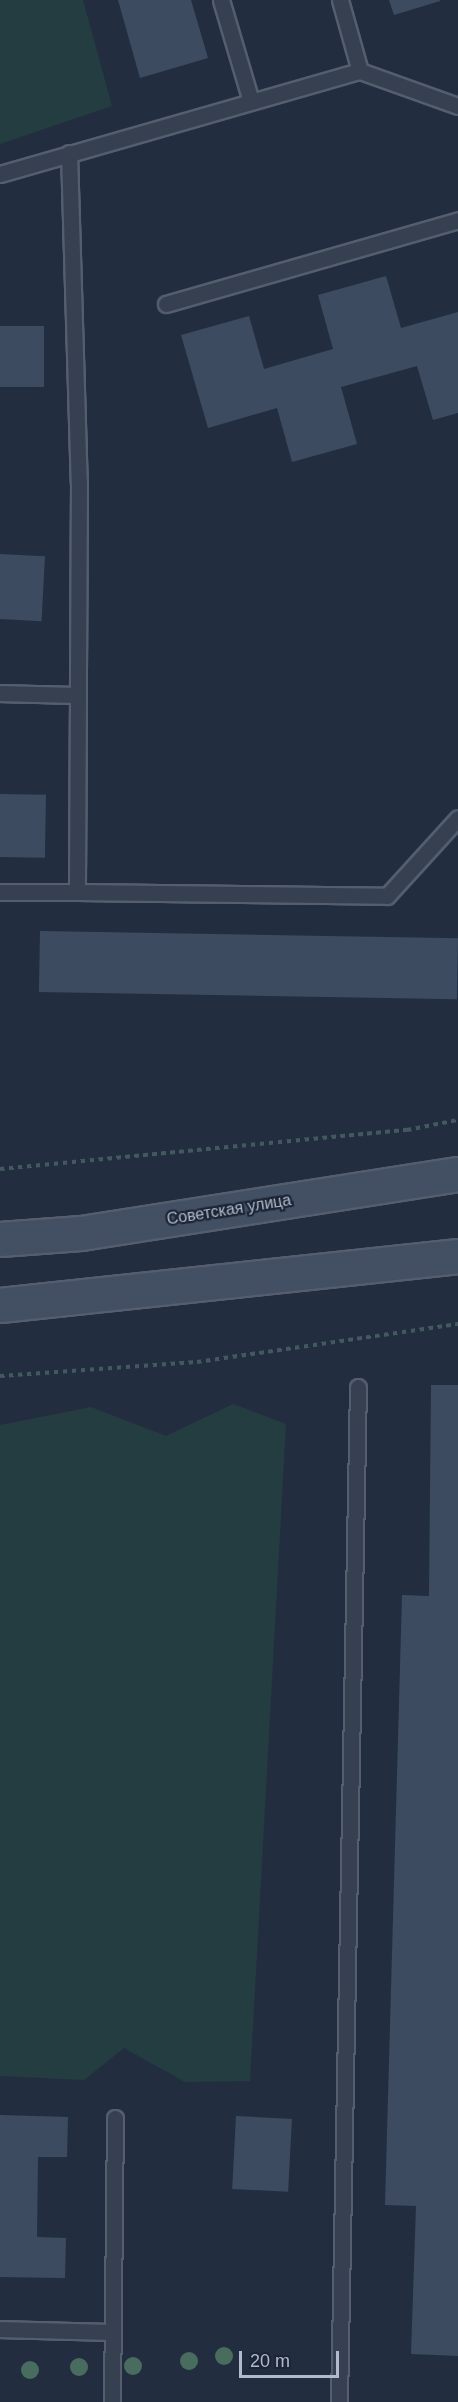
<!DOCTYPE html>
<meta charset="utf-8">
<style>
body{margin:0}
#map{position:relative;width:458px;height:2402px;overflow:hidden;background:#222e40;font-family:Arial,sans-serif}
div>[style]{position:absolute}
.green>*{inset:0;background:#243d41}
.building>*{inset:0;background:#3d4b60;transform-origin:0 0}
.path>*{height:4px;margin-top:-2px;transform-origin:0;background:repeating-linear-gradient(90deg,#425a5e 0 4.5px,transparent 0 9px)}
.roads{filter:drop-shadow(2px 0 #545e6e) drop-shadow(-2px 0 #545e6e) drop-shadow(0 2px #545e6e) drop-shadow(0 -2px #545e6e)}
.lane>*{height:15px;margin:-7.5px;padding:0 7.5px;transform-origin:7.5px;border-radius:7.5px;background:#364050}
.secondary>*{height:33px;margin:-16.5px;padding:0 16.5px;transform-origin:16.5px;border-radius:16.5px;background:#434f63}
.trees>*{width:18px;height:18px;margin:-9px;border-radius:50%;background:#486c5d}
span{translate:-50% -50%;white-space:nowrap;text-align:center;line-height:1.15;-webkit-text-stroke:4.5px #1b2535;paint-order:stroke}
.street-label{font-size:16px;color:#b2bbcb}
.scale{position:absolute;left:239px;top:2351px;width:100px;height:27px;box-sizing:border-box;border:3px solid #b2bbcb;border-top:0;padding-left:8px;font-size:18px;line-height:21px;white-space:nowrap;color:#b2bbcb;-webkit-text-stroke:4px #1b2535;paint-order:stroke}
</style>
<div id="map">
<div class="green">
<div style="clip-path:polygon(0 0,83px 0,112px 106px,0 144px)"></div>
<div style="clip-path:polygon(233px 1404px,286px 1424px,250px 2081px,185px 2082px,124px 2048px,84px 2080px,0 2076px,0 1425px,91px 1407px,166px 1436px)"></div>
</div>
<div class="building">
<div style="clip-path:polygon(118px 0,191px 0,208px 58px,140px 78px)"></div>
<div style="clip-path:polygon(389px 0,440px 0,440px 1px,394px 15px)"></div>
<div style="clip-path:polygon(386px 276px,401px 328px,458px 312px,458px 413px,433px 420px,417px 366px,341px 387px,357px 444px,292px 462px,277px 408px,208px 428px,181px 335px,249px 316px,264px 369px,333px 349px,318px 295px)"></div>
<div style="left:0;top:326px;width:44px;height:61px"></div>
<div style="left:0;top:554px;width:45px;height:65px;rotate:3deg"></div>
<div style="left:0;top:794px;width:46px;height:63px;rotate:1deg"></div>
<div style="left:40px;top:931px;width:418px;height:61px;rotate:1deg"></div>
<div style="clip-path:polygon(431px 1385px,458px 1385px,458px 2356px,411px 2354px,416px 2206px,385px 2205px,402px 1595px,429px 1596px)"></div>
<div style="clip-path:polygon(0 2115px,68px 2117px,67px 2157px,38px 2157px,37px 2237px,66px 2238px,65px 2278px,0 2277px)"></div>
<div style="left:236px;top:2116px;width:56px;height:73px;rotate:3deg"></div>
</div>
<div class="path">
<div style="left:0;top:1169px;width:409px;rotate:-5.5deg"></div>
<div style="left:407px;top:1130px;width:52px;rotate:-11.1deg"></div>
<div style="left:0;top:1376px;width:197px;rotate:-4.1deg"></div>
<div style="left:197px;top:1362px;width:264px;rotate:-8.3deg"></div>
</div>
<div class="roads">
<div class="lane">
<div style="left:221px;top:0;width:105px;rotate:73.5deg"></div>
<div style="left:340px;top:0;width:74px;rotate:74.3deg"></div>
<div style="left:69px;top:153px;width:330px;rotate:88.3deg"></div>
<div style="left:79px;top:483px;width:212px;rotate:90.3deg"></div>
<div style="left:0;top:174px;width:374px;rotate:-16deg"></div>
<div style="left:360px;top:71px;width:104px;rotate:19.7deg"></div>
<div style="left:166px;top:304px;width:304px;rotate:-16deg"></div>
<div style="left:0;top:693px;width:78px;rotate:1.5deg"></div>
<div style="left:78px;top:695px;width:197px;rotate:90.3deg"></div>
<div style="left:77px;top:892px;width:310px;rotate:0.7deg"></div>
<div style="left:387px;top:896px;width:105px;rotate:-47.7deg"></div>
<div style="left:0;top:892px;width:77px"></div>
<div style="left:0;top:2329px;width:113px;rotate:1.5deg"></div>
<div style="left:112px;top:2402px;width:284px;rotate:-89.4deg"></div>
<div style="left:339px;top:2402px;width:1015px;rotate:-88.93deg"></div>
</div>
<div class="secondary">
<div style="left:0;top:1239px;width:81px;rotate:-4.2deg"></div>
<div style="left:81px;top:1233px;width:382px;rotate:-8.9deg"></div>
<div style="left:0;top:1305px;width:461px;rotate:-6.1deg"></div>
</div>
</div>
<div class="trees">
<div style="left:224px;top:2356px"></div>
<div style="left:189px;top:2361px"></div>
<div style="left:133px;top:2366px"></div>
<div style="left:79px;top:2367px"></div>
<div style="left:30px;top:2370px"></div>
</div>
<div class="street-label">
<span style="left:229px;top:1210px;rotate:-9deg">Советская улица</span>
</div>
<div class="scale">20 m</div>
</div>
